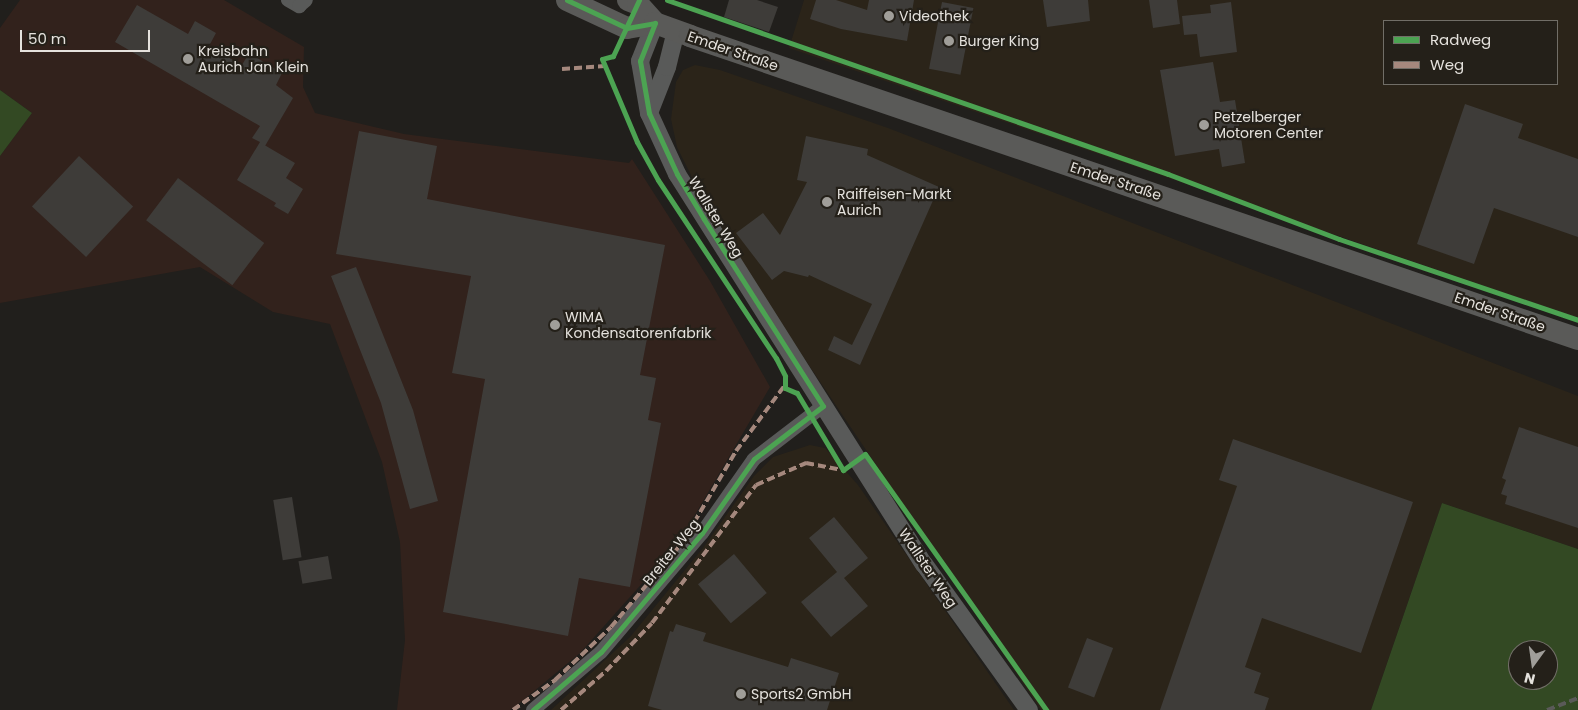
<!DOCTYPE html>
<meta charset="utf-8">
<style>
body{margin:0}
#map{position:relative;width:1578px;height:710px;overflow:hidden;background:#211f1c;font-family:Poppins,sans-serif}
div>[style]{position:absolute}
.built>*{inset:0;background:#2b2419}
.industrial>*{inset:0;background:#32221c}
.green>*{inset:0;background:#334923}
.building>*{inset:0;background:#3e3c39;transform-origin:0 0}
.minor>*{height:14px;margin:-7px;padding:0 7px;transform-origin:7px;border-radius:7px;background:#595a59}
.tertiary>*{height:18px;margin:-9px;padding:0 9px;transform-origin:9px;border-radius:9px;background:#595a59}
.primary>*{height:22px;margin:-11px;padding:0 11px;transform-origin:11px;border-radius:11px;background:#5a5a58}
.rail>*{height:4px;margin-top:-2px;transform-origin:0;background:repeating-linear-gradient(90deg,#5a5a58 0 8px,transparent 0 12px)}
.quiet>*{height:4px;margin-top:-2px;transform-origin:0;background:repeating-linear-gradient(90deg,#a5887d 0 8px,transparent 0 12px)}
.cycleway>*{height:5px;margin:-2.5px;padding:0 2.5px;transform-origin:2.5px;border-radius:2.5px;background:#4ca352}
.dots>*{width:14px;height:14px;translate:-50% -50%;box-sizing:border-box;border:2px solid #242019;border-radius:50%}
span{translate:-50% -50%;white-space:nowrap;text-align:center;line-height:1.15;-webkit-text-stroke:4.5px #242019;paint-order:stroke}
.poi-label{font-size:14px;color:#e5e2dd}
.left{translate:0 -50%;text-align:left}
.street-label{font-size:14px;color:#e5e2dd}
.legend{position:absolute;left:1383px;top:20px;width:175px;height:65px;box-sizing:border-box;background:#242019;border:1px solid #716e67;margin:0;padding:6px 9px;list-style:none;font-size:15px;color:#e5e2dd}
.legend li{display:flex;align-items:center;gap:10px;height:25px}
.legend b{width:25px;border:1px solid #716e67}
.north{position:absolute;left:1508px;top:640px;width:50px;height:50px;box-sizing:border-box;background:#242019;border:1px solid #716e67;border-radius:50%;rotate:194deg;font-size:14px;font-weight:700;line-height:20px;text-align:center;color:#e5e2dd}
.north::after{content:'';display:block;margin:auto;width:18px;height:22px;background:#a09e99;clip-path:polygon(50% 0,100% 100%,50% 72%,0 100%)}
.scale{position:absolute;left:20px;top:30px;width:130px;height:22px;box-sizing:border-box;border:2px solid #e5e2dd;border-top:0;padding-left:6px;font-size:15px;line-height:18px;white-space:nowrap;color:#e5e2dd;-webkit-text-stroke:4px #242019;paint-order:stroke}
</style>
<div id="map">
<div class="built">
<div style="clip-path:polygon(evenodd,804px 0,1578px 0,1578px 318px,789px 48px,804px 0,1384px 21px,1557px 21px,1557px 84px,1384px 84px,1384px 21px)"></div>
<div style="clip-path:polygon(695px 65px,720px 70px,888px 128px,1578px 396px,1578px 549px,1442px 503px,1371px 710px,1041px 710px,718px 230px,677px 147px,671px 119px,676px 82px,683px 70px)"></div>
<div style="clip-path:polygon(810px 445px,825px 448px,858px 485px,1014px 710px,551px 710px,630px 637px,703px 548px,754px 476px,773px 457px)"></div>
</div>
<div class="industrial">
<div style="clip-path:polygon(20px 0,224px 0,304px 47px,303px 87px,315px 113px,404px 134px,629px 163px,632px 159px,710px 281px,770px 387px,679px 542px,580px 653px,521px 702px,510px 710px,397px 710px,405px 640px,400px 542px,382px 462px,330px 324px,273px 312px,200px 267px,0 303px,0 156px,32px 113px,0 90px,0 28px)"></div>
</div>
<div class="green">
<div style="clip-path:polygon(0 90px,32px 113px,0 156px)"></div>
<div style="clip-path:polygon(evenodd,1442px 503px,1578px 549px,1578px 710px,1371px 710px,1442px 503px,1518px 650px,1548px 650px,1548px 680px,1518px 680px,1518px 650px)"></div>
</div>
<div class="building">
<div style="clip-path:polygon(729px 0,757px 0,778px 7px,769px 32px,724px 17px)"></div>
<div style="clip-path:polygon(816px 0,836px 0,867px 10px,869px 0,914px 0,907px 41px,841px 29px,810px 19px)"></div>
<div style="clip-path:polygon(1043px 0,1088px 0,1090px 21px,1047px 27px)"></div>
<div style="clip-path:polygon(1149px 0,1177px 0,1180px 24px,1153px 28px)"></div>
<div style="left:942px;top:2px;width:32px;height:68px;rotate:11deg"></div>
<div style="clip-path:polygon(1231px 2px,1237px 52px,1200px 57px,1197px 34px,1184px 35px,1182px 16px,1211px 13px,1210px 5px)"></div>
<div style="clip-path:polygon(137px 5px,188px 34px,195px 21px,216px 33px,209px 46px,242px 65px,249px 53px,282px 73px,276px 85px,293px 98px,265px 146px,261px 143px,295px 163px,286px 178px,303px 189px,288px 214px,274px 206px,276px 203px,237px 180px,260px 142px,252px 138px,260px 126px,115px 42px)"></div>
<div style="clip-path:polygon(1213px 62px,1220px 102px,1235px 100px,1245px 163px,1222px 167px,1219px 149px,1175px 156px,1160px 70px)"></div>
<div style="clip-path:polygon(1465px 104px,1523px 124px,1518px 138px,1578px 159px,1578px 237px,1494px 208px,1474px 264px,1417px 244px)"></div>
<div style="clip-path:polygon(359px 131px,437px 146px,427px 199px,665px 245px,640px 375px,656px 378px,648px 420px,661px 423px,630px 587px,579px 578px,568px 636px,443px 612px,485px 379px,452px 373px,471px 276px,336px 254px)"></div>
<div style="clip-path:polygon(806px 136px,868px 149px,867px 155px,939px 187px,860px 365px,828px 350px,834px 336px,852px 345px,872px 304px,809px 275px,808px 277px,784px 271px,772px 280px,736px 233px,763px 213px,780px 235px,807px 182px,797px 180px)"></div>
<div style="left:79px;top:156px;width:74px;height:69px;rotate:43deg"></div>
<div style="left:178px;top:178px;width:108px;height:53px;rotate:37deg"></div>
<div style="clip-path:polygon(356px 267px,413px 410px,438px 501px,410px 509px,381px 403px,331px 276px)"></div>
<div style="clip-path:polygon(1519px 427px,1578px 447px,1578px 528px,1505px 504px,1507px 496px,1501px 494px,1506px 480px,1502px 478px)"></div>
<div style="clip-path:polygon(1233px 439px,1413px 502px,1361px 653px,1262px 618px,1245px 667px,1261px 673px,1254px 693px,1269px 698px,1265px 710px,1160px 710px,1237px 486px,1219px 480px)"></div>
<div style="left:292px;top:497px;width:61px;height:19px;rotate:81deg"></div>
<div style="clip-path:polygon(834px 517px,868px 558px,844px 578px,868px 606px,831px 637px,801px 602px,837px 572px,809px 538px)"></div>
<div style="left:734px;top:554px;width:51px;height:47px;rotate:50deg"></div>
<div style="left:328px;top:556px;width:23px;height:30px;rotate:80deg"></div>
<div style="clip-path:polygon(676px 624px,706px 633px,703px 641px,788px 667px,791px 658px,839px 673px,827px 710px,662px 710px,648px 706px,670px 631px,673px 632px)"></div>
<div style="left:1087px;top:638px;width:28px;height:53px;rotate:21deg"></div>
</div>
<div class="minor">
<div style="left:288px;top:0;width:13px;rotate:29deg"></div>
<div style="left:299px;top:6px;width:9px;rotate:-41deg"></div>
<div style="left:533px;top:710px;width:89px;rotate:-40.5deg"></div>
<div style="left:601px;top:652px;width:156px;rotate:-49.7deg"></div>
<div style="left:702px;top:533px;width:90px;rotate:-54.9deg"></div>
<div style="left:754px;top:459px;width:87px;rotate:-37.5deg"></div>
</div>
<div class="tertiary">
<div style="left:655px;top:23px;width:41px;rotate:111.5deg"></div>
<div style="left:640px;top:61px;width:53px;rotate:80.2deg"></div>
<div style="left:649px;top:113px;width:67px;rotate:65.3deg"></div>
<div style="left:677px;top:174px;width:462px;rotate:57.7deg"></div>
<div style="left:924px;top:564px;width:180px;rotate:54.3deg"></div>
<div style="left:649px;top:113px;width:49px;rotate:-68.6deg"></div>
<div style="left:667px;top:67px;width:37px;rotate:-76deg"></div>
</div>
<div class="primary">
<div style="left:567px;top:0;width:66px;rotate:25deg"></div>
<div style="left:627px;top:28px;width:28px;rotate:-10deg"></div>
<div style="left:628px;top:0;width:11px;rotate:22deg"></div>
<div style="left:638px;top:4px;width:25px;rotate:48deg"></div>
<div style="left:655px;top:23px;width:37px;rotate:20deg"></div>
<div style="left:690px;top:36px;width:938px;rotate:18.84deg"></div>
</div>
<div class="rail">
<div style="left:1547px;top:710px;width:33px;rotate:-21deg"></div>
</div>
<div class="quiet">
<div style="left:562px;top:69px;width:43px;rotate:-4deg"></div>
<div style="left:513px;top:710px;width:52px;rotate:-35.5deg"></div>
<div style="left:555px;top:680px;width:77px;rotate:-43.4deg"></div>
<div style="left:611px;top:627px;width:110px;rotate:-49.8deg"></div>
<div style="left:682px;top:543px;width:107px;rotate:-59.6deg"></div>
<div style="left:736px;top:451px;width:82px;rotate:-53.4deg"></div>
<div style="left:561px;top:710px;width:60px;rotate:-40.9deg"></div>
<div style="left:606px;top:671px;width:66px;rotate:-46.2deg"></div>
<div style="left:652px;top:623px;width:173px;rotate:-53deg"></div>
<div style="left:756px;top:485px;width:55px;rotate:-23.7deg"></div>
<div style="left:806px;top:463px;width:38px;rotate:11deg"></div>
</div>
<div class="cycleway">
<div style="left:567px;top:0;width:66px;rotate:25deg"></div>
<div style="left:627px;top:28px;width:28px;rotate:-10deg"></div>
<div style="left:639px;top:0;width:62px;rotate:114.9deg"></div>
<div style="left:613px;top:56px;width:11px;rotate:165deg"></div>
<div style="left:602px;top:59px;width:90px;rotate:67.1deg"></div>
<div style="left:637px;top:142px;width:43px;rotate:61.1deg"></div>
<div style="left:658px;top:180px;width:214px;rotate:56.5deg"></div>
<div style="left:776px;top:358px;width:20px;rotate:63deg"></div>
<div style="left:785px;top:376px;width:12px;rotate:90deg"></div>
<div style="left:785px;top:388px;width:13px;rotate:23deg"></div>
<div style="left:797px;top:393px;width:90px;rotate:59.1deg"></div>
<div style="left:843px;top:470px;width:27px;rotate:-36deg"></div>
<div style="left:865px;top:454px;width:314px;rotate:54.7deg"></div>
<div style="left:667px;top:0;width:530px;rotate:19.15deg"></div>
<div style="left:1168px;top:174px;width:183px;rotate:20.8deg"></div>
<div style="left:1339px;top:239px;width:252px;rotate:18.7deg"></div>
<div style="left:533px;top:710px;width:89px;rotate:-40.5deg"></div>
<div style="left:601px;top:652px;width:156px;rotate:-49.7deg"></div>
<div style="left:702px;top:533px;width:90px;rotate:-54.9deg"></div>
<div style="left:754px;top:459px;width:87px;rotate:-37.5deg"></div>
<div style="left:823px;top:406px;width:222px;rotate:-122.5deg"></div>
<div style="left:704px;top:219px;width:52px;rotate:-121deg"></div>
<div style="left:677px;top:174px;width:67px;rotate:-114.7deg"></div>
<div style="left:649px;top:113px;width:53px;rotate:-99.8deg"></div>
<div style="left:640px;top:61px;width:41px;rotate:-68.5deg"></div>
</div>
<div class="dots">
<div style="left:889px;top:16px;background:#a09e99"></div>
<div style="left:949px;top:41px;background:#a09e99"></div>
<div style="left:188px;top:59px;background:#a09e99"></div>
<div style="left:1204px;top:125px;background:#a09e99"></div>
<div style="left:827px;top:202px;background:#a09e99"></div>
<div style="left:555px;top:325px;background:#a09e99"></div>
<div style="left:741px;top:694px;background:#a09e99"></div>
</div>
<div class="poi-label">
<span class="left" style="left:899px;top:16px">Videothek</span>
<span class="left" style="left:959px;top:41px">Burger King</span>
<span class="left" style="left:198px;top:59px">Kreisbahn<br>Aurich Jan Klein</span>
<span class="left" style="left:1214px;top:125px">Petzelberger<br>Motoren Center</span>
<span class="left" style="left:837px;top:202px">Raiffeisen-Markt<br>Aurich</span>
<span class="left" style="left:565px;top:325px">WIMA<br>Kondensatorenfabrik</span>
<span class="left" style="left:751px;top:694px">Sports2 GmbH</span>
</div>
<div class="street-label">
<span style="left:733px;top:51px;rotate:19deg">Emder Straße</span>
<span style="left:1116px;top:181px;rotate:18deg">Emder Straße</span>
<span style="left:716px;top:217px;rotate:59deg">Wallster Weg</span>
<span style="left:1500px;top:312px;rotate:19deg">Emder Straße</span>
<span style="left:671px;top:552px;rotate:-51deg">Breiter Weg</span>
<span style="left:928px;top:568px;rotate:56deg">Wallster Weg</span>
</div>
<ul class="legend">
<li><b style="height:6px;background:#4ca352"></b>Radweg</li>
<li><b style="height:6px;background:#a5887d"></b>Weg</li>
</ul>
<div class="north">N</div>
<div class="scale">50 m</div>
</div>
